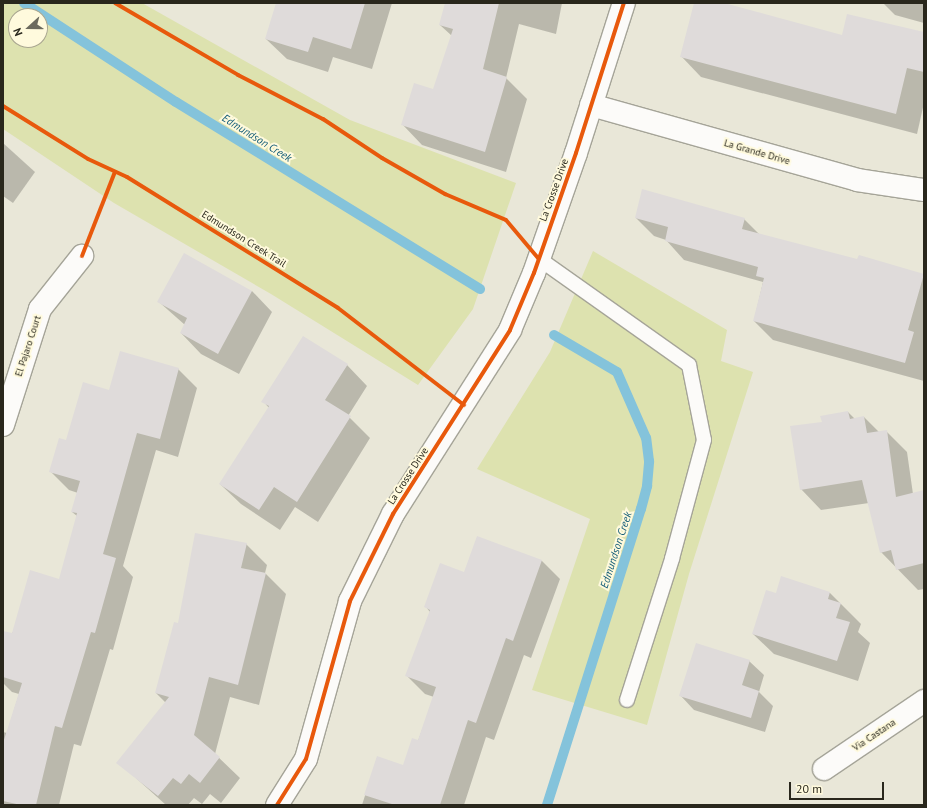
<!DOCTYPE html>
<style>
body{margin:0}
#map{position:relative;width:927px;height:808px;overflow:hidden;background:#e9e7d8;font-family:"PT Sans",sans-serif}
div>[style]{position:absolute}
.green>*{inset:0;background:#dde2af}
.shadow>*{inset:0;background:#0003}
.stream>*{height:10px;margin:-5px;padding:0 5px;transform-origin:5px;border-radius:5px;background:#84c3db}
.building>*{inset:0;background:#dfdbda}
.roads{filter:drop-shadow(1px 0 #a5a498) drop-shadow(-1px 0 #a5a498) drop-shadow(0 1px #a5a498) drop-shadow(0 -1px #a5a498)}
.lane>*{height:14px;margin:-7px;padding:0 7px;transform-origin:7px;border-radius:7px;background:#fcfbf9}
.street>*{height:22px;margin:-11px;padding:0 11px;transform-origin:11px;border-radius:11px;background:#fcfbf9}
.secondary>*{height:22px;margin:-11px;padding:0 11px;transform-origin:11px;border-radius:11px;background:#fcfbf9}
.cycleway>*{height:4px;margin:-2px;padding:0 2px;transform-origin:2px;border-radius:2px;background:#e8590c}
span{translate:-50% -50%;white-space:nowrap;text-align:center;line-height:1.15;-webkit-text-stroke:4px #fffadd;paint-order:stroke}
.street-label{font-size:10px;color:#29271c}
.water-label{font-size:11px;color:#135c78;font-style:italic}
.frame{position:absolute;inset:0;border:4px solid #29271c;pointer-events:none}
.north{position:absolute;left:8px;top:8px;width:40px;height:40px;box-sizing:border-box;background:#fffadd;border:1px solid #a9a690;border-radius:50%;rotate:249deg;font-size:11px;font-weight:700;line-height:16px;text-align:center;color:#29271c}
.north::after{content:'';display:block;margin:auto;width:14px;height:18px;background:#6c6a5e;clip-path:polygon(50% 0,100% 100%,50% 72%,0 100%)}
.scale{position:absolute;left:789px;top:782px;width:95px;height:18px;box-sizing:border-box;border:2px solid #29271c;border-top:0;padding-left:5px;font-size:12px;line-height:14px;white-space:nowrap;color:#29271c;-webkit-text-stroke:3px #fffadd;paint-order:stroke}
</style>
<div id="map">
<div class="green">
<div style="clip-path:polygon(evenodd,3px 3px,142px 3px,350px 120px,516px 183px,473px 309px,418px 385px,271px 294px,114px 203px,3px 129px,3px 3px,16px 16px,40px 16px,40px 40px,16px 40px,16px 16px)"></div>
<div style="clip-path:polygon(593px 251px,727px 330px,721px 361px,753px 372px,689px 574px,647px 725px,532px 690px,590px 519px,477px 469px,550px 352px)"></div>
</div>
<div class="shadow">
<div style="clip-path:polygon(277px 3px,392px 3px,372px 69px,333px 57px,328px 72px,287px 59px,266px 39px)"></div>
<div style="clip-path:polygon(446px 3px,562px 3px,556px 34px,519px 24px,506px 78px,527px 99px,506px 172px,422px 145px,402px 124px,434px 91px,452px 36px,440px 25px)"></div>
<div style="clip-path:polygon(695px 3px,721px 3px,924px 68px,924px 103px,917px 134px,701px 77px,681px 56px)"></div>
<div style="clip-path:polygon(883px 3px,924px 3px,924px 23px,895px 15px)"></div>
<div style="clip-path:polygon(3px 143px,35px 172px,13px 203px,3px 196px)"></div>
<div style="clip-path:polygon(636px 218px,744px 219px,760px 235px,858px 260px,859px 256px,924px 275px,924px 381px,773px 340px,754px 321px,763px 282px,684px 260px,666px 240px,654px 236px)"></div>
<div style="clip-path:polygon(252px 291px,272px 312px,239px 374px,201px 354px,181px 333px,185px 325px,159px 302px)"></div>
<div style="clip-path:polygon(347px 365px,367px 386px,348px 416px,370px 438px,318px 522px,295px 507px,280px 530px,241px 504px,220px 484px,269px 408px,263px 401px)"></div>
<div style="clip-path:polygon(178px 369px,197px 388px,178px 457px,156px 450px,123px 566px,133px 577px,113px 650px,110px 649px,81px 746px,74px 744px,59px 805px,3px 805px,3px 732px,7px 733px,19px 694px,12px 692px,3px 683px,3px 643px,60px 580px,77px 516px,72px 512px,78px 493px,69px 490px,50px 471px,67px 441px,110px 391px)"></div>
<div style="clip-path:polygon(848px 412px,855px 419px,864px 417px,879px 432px,886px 431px,907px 452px,913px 494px,924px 491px,924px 589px,918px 590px,881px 552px,869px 503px,821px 510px,801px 489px,823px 423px)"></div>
<div style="clip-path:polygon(478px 538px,542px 561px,560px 579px,531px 658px,524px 655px,494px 740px,486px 737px,464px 805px,362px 805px,377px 758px,404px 766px,418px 741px,434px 697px,425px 694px,407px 676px,430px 612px,426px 607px,465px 573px)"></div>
<div style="clip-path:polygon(246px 544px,267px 565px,265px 573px,286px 594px,259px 705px,230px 697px,215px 754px,240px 778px,221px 803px,210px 794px,202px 804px,194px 798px,188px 805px,166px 805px,118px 762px,166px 703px,156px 693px,179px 624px)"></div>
<div style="clip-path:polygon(830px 593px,861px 624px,858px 632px,870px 643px,858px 681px,774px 654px,753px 634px,776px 595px)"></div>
<div style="clip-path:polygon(749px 661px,764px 675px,759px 692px,773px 706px,765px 732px,694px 710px,680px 695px)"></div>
</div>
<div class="stream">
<div style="left:24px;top:3px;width:181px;rotate:33.1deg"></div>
<div style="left:176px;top:102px;width:357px;rotate:31.6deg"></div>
<div style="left:547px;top:805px;width:311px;rotate:-72.4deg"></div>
<div style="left:641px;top:509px;width:24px;rotate:-75deg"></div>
<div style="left:647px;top:486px;width:25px;rotate:-85deg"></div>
<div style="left:649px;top:461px;width:23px;rotate:-97deg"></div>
<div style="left:646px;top:438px;width:72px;rotate:-113.7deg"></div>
<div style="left:617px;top:372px;width:73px;rotate:-149.6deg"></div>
</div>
<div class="building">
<div style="clip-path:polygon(276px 3px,365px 3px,351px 49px,313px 37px,308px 52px,265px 39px)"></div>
<div style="clip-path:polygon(445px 3px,499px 3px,483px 69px,507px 77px,485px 152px,401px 125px,414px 83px,433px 89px,453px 29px,439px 25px)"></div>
<div style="clip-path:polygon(694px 3px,724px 3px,842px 35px,847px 14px,924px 32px,924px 72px,907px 68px,896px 114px,680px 57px)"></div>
<div style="clip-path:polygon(642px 189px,745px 218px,742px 229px,857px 259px,859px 255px,924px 274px,908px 330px,914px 332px,905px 363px,753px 321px,764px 278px,756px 276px,758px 267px,665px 241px,668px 227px,635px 218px)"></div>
<div style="clip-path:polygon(184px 253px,252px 291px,218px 354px,180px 333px,187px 318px,157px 302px)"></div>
<div style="clip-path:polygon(303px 336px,348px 364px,325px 400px,351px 416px,297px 502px,274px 487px,259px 510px,219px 484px,269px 406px,261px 402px)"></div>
<div style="clip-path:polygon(120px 351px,179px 368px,160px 439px,137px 433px,103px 554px,116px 558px,95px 633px,91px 632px,62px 728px,55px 726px,36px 805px,21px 805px,3px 801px,3px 743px,22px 683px,3px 677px,3px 631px,12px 633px,30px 570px,59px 579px,77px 513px,71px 512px,80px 481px,49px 472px,59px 438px,66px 440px,83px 382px,109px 390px)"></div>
<div style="clip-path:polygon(848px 411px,850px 419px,864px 416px,867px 433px,887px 430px,896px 497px,924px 490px,924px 563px,896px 570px,891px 550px,880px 553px,862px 480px,800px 490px,790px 426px,822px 422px,820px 416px)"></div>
<div style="clip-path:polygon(195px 533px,247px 543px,241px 568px,266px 573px,238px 685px,209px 677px,194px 735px,220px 757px,200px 783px,189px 774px,181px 784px,173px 778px,158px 796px,116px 763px,169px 697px,155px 693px,174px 622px,178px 623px)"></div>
<div style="clip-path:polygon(477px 536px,542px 560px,513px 641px,506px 638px,476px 723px,468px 720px,440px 805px,395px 805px,364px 795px,377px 756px,403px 765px,412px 738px,418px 740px,436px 687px,405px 676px,430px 610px,424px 607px,440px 563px,464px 572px)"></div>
<div style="clip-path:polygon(781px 576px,830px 592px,828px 599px,841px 603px,836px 618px,850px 622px,837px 661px,752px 634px,766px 590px,776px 593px)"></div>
<div style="clip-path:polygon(696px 643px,750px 660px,742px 685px,759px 691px,751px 718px,679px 696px)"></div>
</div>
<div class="roads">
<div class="lane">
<div style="left:538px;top:258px;width:185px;rotate:35.3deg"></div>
<div style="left:689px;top:365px;width:76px;rotate:78.7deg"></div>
<div style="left:704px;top:440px;width:123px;rotate:105.1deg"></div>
<div style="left:672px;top:559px;width:148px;rotate:107.7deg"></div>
</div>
<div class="street">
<div style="left:591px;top:105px;width:276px;rotate:15.7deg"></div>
<div style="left:857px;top:180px;width:68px;rotate:8.5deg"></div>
<div style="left:3px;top:425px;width:122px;rotate:-72.3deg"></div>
<div style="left:40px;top:309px;width:68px;rotate:-51.6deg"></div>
<div style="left:824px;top:769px;width:121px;rotate:-34.2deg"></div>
</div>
<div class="secondary">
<div style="left:277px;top:805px;width:54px;rotate:-57.8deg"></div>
<div style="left:306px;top:759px;width:164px;rotate:-74.4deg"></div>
<div style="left:350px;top:601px;width:97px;rotate:-63.7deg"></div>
<div style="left:393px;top:514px;width:218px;rotate:-57.5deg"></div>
<div style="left:510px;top:330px;width:62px;rotate:-67.2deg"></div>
<div style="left:534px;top:273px;width:127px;rotate:-70.7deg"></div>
<div style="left:576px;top:153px;width:157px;rotate:-72.3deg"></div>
</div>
</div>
<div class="cycleway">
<div style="left:115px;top:3px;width:143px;rotate:30.3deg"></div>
<div style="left:238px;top:75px;width:96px;rotate:27.4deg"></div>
<div style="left:323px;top:119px;width:71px;rotate:33.5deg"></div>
<div style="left:382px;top:158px;width:73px;rotate:29.7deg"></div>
<div style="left:445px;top:194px;width:66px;rotate:23.1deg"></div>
<div style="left:506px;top:220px;width:50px;rotate:49.9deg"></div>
<div style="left:3px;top:106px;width:100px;rotate:31.9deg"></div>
<div style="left:88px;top:159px;width:43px;rotate:24.8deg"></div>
<div style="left:127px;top:177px;width:248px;rotate:31.8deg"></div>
<div style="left:338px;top:308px;width:159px;rotate:37.6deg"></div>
<div style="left:82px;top:256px;width:90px;rotate:-68.6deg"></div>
<div style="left:277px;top:805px;width:54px;rotate:-57.8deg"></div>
<div style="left:306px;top:759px;width:164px;rotate:-74.4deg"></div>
<div style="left:350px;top:601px;width:97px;rotate:-63.7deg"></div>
<div style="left:393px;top:514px;width:218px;rotate:-57.5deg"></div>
<div style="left:510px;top:330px;width:62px;rotate:-67.2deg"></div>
<div style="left:534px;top:273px;width:127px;rotate:-70.7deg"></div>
<div style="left:576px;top:153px;width:157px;rotate:-72.3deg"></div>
</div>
<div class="street-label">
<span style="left:757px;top:152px;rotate:16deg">La Grande Drive</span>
<span style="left:554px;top:190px;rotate:-70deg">La Crosse Drive</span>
<span style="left:244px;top:239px;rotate:32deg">Edmundson Creek Trail</span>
<span style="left:28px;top:346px;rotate:-72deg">El Pajaro Court</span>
<span style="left:408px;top:476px;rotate:-57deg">La Crosse Drive</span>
<span style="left:874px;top:735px;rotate:-34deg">Via Castana</span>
</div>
<div class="water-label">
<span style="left:257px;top:138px;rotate:32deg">Edmundson Creek</span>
<span style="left:616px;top:550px;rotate:-72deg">Edmundson Creek</span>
</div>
<div class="frame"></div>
<div class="north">N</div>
<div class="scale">20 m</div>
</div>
